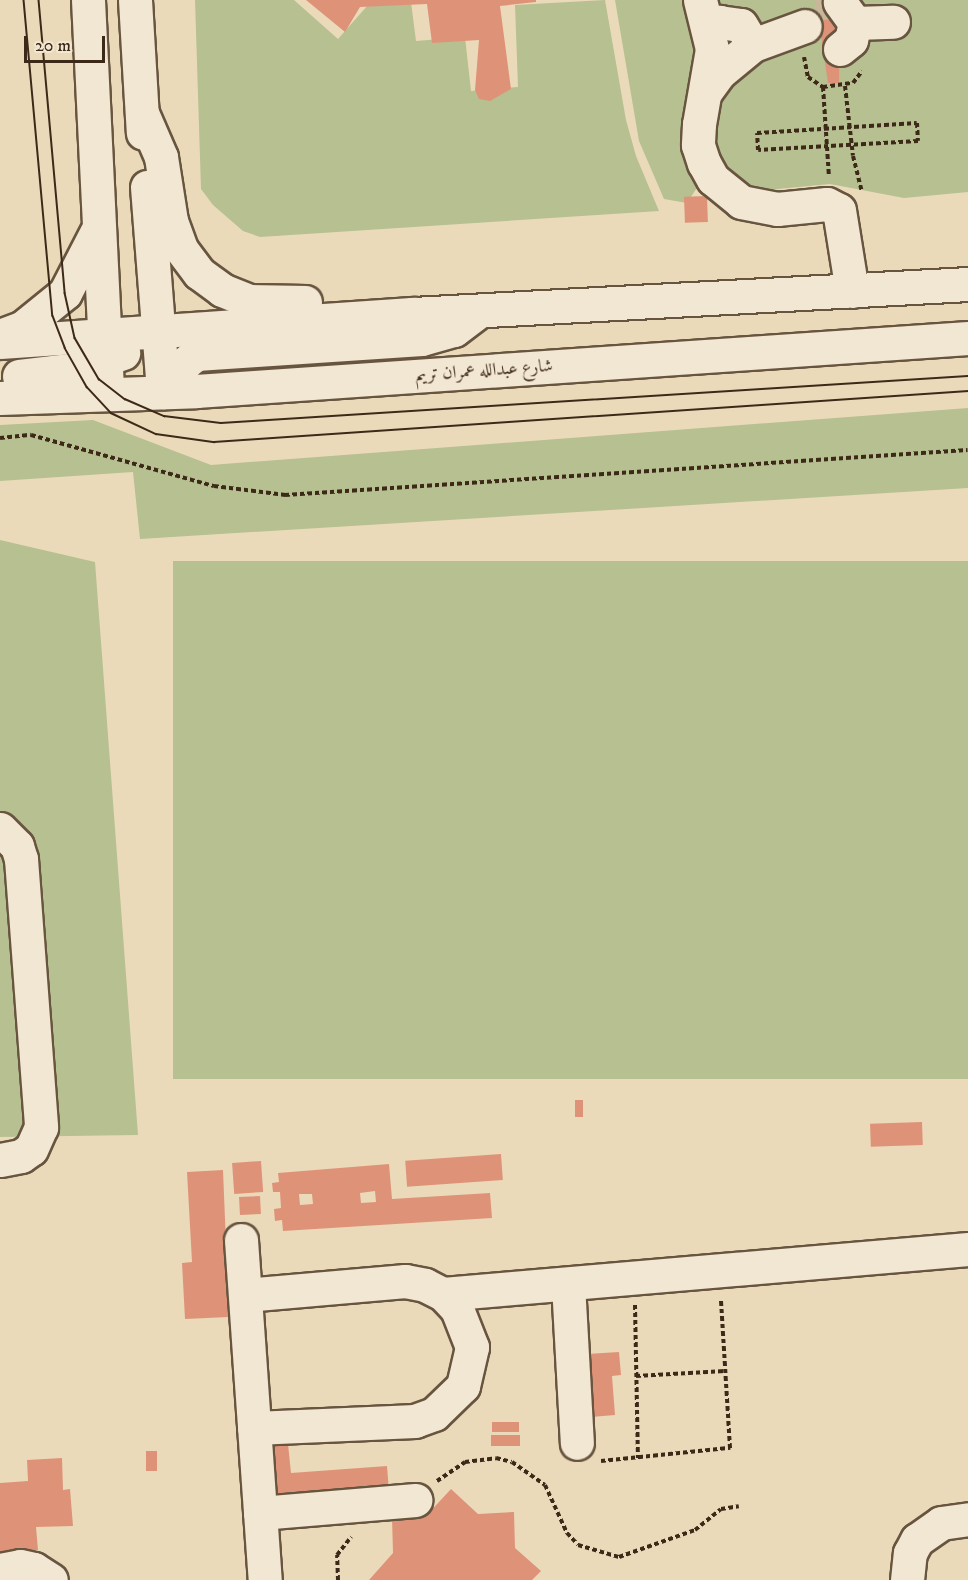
<!DOCTYPE html>
<meta charset="utf-8">
<style>
body{margin:0}
#map{position:relative;width:968px;height:1580px;overflow:hidden;background:#ebdab9;font-family:"IM FELL DW Pica",Amiri,serif}
div>[style]{position:absolute}
.green>*{inset:0;background:#b6c090;transform-origin:0 0}
.building>*{inset:0;background:#de9378;transform-origin:0 0}
.minor-tunnel>*{height:33px;margin-top:-16.5px;transform-origin:0;background:repeating-linear-gradient(90deg,#c8b799 0 33px,transparent 0 49px)}
.path>*{height:4px;margin-top:-2px;transform-origin:0;background:repeating-linear-gradient(90deg,#3d2918 0 4.5px,transparent 0 7.5px)}
.roads{filter:drop-shadow(2px 0 #685540) drop-shadow(-2px 0 #685540) drop-shadow(0 2px #685540) drop-shadow(0 -2px #685540)}
.minor>*{height:33px;margin:-16.5px;padding:0 16.5px;transform-origin:16.5px;border-radius:16.5px;background:#f2e7d2}
.tram>*{height:1.5px;margin:-0.75px;padding:0 0.75px;transform-origin:0.75px;border-radius:0.75px;background:#3d2918}
span{translate:-50% -50%;white-space:nowrap;text-align:center;line-height:1.15;-webkit-text-stroke:5px #f2e7d2;paint-order:stroke}
.street-label{font-size:18px;color:#3d2918}
.scale{position:absolute;left:24px;top:36px;width:81px;height:27px;box-sizing:border-box;border:3px solid #3d2918;border-top:0;padding-left:8px;font-size:18px;line-height:21px;white-space:nowrap;color:#3d2918;-webkit-text-stroke:4px #f2e7d2;paint-order:stroke}
</style>
<div id="map">
<div class="green">
<div style="clip-path:polygon(195px 0,294px 0,338px 39px,368px 5px,411px 2px,416px 41px,465px 37px,471px 91px,518px 87px,515px 5px,605px 0,626px 120px,636px 156px,659px 211px,260px 237px,243px 231px,213px 205px,201px 189px)"></div>
<div style="clip-path:polygon(615px 0,968px 0,968px 192px,904px 198px,830px 184px,745px 192px,698px 186px,687px 203px,664px 199px,639px 141px)"></div>
<div style="clip-path:polygon(968px 408px,968px 488px,140px 539px,133px 472px,0 481px,0 425px,93px 420px,211px 465px)"></div>
<div style="clip-path:polygon(0 540px,95px 562px,138px 1135px,0 1137px)"></div>
<div style="left:968px;top:561px;width:518px;height:795px;rotate:90deg"></div>
</div>
<div class="building">
<div style="clip-path:polygon(306px 0,536px 0,536px 2px,500px 6px,511px 89px,490px 101px,479px 99px,475px 90px,479px 40px,432px 43px,427px 4px,360px 7px,345px 32px)"></div>
<div style="clip-path:polygon(816px 0,840px 0,839px 83px,828px 83px)"></div>
<div style="left:707px;top:196px;width:26px;height:23px;rotate:88deg"></div>
<div style="left:575px;top:1100px;width:8px;height:17px"></div>
<div style="left:922px;top:1122px;width:23px;height:52px;rotate:88deg"></div>
<div style="left:501px;top:1154px;width:26px;height:96px;rotate:86deg"></div>
<div style="left:261px;top:1161px;width:31px;height:29px;rotate:86deg"></div>
<div style="clip-path:polygon(evenodd,389px 1164px,392px 1199px,490px 1193px,492px 1218px,283px 1231px,282px 1220px,275px 1221px,274px 1209px,281px 1208px,280px 1192px,273px 1192px,272px 1183px,279px 1182px,278px 1173px,389px 1164px,375px 1191px,376px 1202px,361px 1203px,360px 1193px,375px 1191px,389px 1164px,299px 1194px,312px 1194px,313px 1204px,300px 1205px,299px 1194px)"></div>
<div style="clip-path:polygon(223px 1170px,229px 1317px,185px 1319px,182px 1263px,192px 1262px,187px 1172px)"></div>
<div style="left:260px;top:1196px;width:18px;height:21px;rotate:87deg"></div>
<div style="clip-path:polygon(619px 1352px,621px 1375px,612px 1376px,615px 1415px,591px 1417px,587px 1354px)"></div>
<div style="left:492px;top:1422px;width:27px;height:10px"></div>
<div style="left:520px;top:1435px;width:11px;height:29px;rotate:90deg"></div>
<div style="clip-path:polygon(288px 1444px,291px 1473px,387px 1466px,389px 1491px,271px 1500px,267px 1446px)"></div>
<div style="left:146px;top:1451px;width:11px;height:20px"></div>
<div style="clip-path:polygon(62px 1458px,63px 1490px,70px 1489px,73px 1526px,36px 1527px,38px 1550px,25px 1550px,26px 1561px,0 1562px,0 1483px,28px 1481px,27px 1460px)"></div>
<div style="clip-path:polygon(451px 1489px,478px 1514px,514px 1512px,515px 1548px,541px 1571px,532px 1580px,369px 1580px,393px 1553px,392px 1517px,426px 1516px)"></div>
</div>
<div class="minor-tunnel">
<div style="left:816px;top:3px;width:24px;rotate:-2deg"></div>
</div>
<div class="path">
<div style="left:804px;top:57px;width:20px;rotate:79deg"></div>
<div style="left:808px;top:77px;width:18px;rotate:34deg"></div>
<div style="left:823px;top:87px;width:30px;rotate:-8deg"></div>
<div style="left:853px;top:83px;width:15px;rotate:-53deg"></div>
<div style="left:845px;top:86px;width:70px;rotate:83.5deg"></div>
<div style="left:853px;top:156px;width:36px;rotate:76deg"></div>
<div style="left:823px;top:87px;width:90px;rotate:86.2deg"></div>
<div style="left:917px;top:123px;width:18px;rotate:87deg"></div>
<div style="left:918px;top:141px;width:160px;rotate:176.8deg"></div>
<div style="left:758px;top:150px;width:17px;rotate:-93deg"></div>
<div style="left:757px;top:133px;width:160px;rotate:-3.6deg"></div>
<div style="left:0;top:438px;width:31px;rotate:-6deg"></div>
<div style="left:31px;top:435px;width:190px;rotate:15.6deg"></div>
<div style="left:214px;top:486px;width:72px;rotate:7.2deg"></div>
<div style="left:285px;top:495px;width:684px;rotate:-3.77deg"></div>
<div style="left:635px;top:1305px;width:153px;rotate:88.9deg"></div>
<div style="left:636px;top:1376px;width:89px;rotate:-3.2deg"></div>
<div style="left:601px;top:1461px;width:130px;rotate:-5.8deg"></div>
<div style="left:730px;top:1448px;width:148px;rotate:-93.5deg"></div>
<div style="left:437px;top:1481px;width:34px;rotate:-34deg"></div>
<div style="left:465px;top:1462px;width:31px;rotate:-7deg"></div>
<div style="left:496px;top:1458px;width:16px;rotate:14deg"></div>
<div style="left:512px;top:1462px;width:40px;rotate:34.9deg"></div>
<div style="left:545px;top:1485px;width:53px;rotate:65.4deg"></div>
<div style="left:567px;top:1533px;width:16px;rotate:47deg"></div>
<div style="left:578px;top:1545px;width:43px;rotate:16.3deg"></div>
<div style="left:619px;top:1557px;width:81px;rotate:-19.6deg"></div>
<div style="left:695px;top:1530px;width:33px;rotate:-39deg"></div>
<div style="left:721px;top:1509px;width:18px;rotate:-9deg"></div>
<div style="left:338px;top:1580px;width:25px;rotate:-92deg"></div>
<div style="left:337px;top:1555px;width:23px;rotate:-52deg"></div>
</div>
<div class="roads">
<div class="minor">
<div style="left:88px;top:0;width:392px;rotate:87.2deg"></div>
<div style="left:135px;top:0;width:133px;rotate:86.6deg"></div>
<div style="left:700px;top:0;width:50px;rotate:76.2deg"></div>
<div style="left:712px;top:49px;width:76px;rotate:99.8deg"></div>
<div style="left:699px;top:124px;width:21px;rotate:93deg"></div>
<div style="left:698px;top:145px;width:19px;rotate:72deg"></div>
<div style="left:704px;top:163px;width:18px;rotate:61deg"></div>
<div style="left:713px;top:179px;width:36px;rotate:39deg"></div>
<div style="left:741px;top:202px;width:37px;rotate:11deg"></div>
<div style="left:777px;top:209px;width:50px;rotate:-5.7deg"></div>
<div style="left:827px;top:204px;width:13px;rotate:27deg"></div>
<div style="left:839px;top:210px;width:82px;rotate:80.9deg"></div>
<div style="left:855px;top:23px;width:38px;rotate:-2deg"></div>
<div style="left:708px;top:28px;width:13px;rotate:-29deg"></div>
<div style="left:719px;top:22px;width:22px;rotate:8deg"></div>
<div style="left:741px;top:25px;width:23px;rotate:59deg"></div>
<div style="left:840px;top:49px;width:14px;rotate:-39deg"></div>
<div style="left:851px;top:40px;width:17px;rotate:-77deg"></div>
<div style="left:855px;top:23px;width:26px;rotate:-126deg"></div>
<div style="left:706px;top:91px;width:22px;rotate:-54deg"></div>
<div style="left:719px;top:73px;width:44px;rotate:-39.5deg"></div>
<div style="left:753px;top:45px;width:55px;rotate:-20.1deg"></div>
<div style="left:142px;top:113px;width:48px;rotate:66.6deg"></div>
<div style="left:161px;top:157px;width:65px;rotate:81.1deg"></div>
<div style="left:171px;top:221px;width:30px;rotate:70deg"></div>
<div style="left:181px;top:249px;width:30px;rotate:53deg"></div>
<div style="left:199px;top:273px;width:29px;rotate:36deg"></div>
<div style="left:222px;top:290px;width:29px;rotate:22deg"></div>
<div style="left:249px;top:301px;width:56px;rotate:1deg"></div>
<div style="left:147px;top:187px;width:206px;rotate:85.5deg"></div>
<div style="left:0;top:336px;width:25px;rotate:-21deg"></div>
<div style="left:23px;top:327px;width:54px;rotate:-39deg"></div>
<div style="left:65px;top:293px;width:68px;rotate:-62.7deg"></div>
<div style="left:0;top:342px;width:414px;rotate:-3.9deg"></div>
<div style="left:413px;top:314px;width:556px;rotate:-3.09deg"></div>
<div style="left:19px;top:376px;width:58px;rotate:-6.9deg"></div>
<div style="left:77px;top:369px;width:49px;rotate:-19.2deg"></div>
<div style="left:196px;top:391px;width:12px;rotate:-160deg"></div>
<div style="left:185px;top:387px;width:10px;rotate:-119deg"></div>
<div style="left:180px;top:378px;width:11px;rotate:-90deg"></div>
<div style="left:180px;top:367px;width:21px;rotate:-39deg"></div>
<div style="left:196px;top:354px;width:226px;rotate:-3.8deg"></div>
<div style="left:422px;top:339px;width:33px;rotate:-16deg"></div>
<div style="left:454px;top:330px;width:31px;rotate:-37deg"></div>
<div style="left:0;top:398px;width:196px;rotate:-2deg"></div>
<div style="left:196px;top:391px;width:774px;rotate:-3.93deg"></div>
<div style="left:0;top:829px;width:24px;rotate:45deg"></div>
<div style="left:17px;top:846px;width:14px;rotate:73deg"></div>
<div style="left:21px;top:859px;width:269px;rotate:85.7deg"></div>
<div style="left:41px;top:1127px;width:24px;rotate:114deg"></div>
<div style="left:31px;top:1149px;width:12px;rotate:145deg"></div>
<div style="left:21px;top:1156px;width:21px;rotate:169deg"></div>
<div style="left:241px;top:1240px;width:341px;rotate:86deg"></div>
<div style="left:568px;top:1284px;width:159px;rotate:86.8deg"></div>
<div style="left:443px;top:1294px;width:527px;rotate:-4.9deg"></div>
<div style="left:245px;top:1295px;width:161px;rotate:-5deg"></div>
<div style="left:405px;top:1281px;width:20px;rotate:11deg"></div>
<div style="left:425px;top:1285px;width:20px;rotate:27deg"></div>
<div style="left:443px;top:1294px;width:21px;rotate:47deg"></div>
<div style="left:457px;top:1309px;width:41px;rotate:68.5deg"></div>
<div style="left:472px;top:1347px;width:40px;rotate:103deg"></div>
<div style="left:463px;top:1386px;width:40px;rotate:136deg"></div>
<div style="left:434px;top:1414px;width:20px;rotate:160deg"></div>
<div style="left:415px;top:1421px;width:161px;rotate:177.5deg"></div>
<div style="left:260px;top:1513px;width:156px;rotate:-4.8deg"></div>
<div style="left:0;top:1570px;width:20px;rotate:-11deg"></div>
<div style="left:20px;top:1566px;width:14px;rotate:12deg"></div>
<div style="left:34px;top:1569px;width:20px;rotate:33deg"></div>
<div style="left:907px;top:1580px;width:27px;rotate:-84deg"></div>
<div style="left:910px;top:1553px;width:15px;rotate:-62deg"></div>
<div style="left:917px;top:1540px;width:29px;rotate:-35deg"></div>
<div style="left:941px;top:1523px;width:27px;rotate:-8deg"></div>
</div>
</div>
<div class="tram">
<div style="left:24px;top:0;width:317px;rotate:84.8deg"></div>
<div style="left:53px;top:316px;width:34px;rotate:69deg"></div>
<div style="left:65px;top:348px;width:45px;rotate:60.6deg"></div>
<div style="left:87px;top:387px;width:35px;rotate:47deg"></div>
<div style="left:111px;top:413px;width:50px;rotate:25deg"></div>
<div style="left:156px;top:434px;width:59px;rotate:7.9deg"></div>
<div style="left:214px;top:442px;width:756px;rotate:-3.87deg"></div>
<div style="left:39px;top:0;width:294px;rotate:84.9deg"></div>
<div style="left:65px;top:293px;width:46px;rotate:77.5deg"></div>
<div style="left:75px;top:338px;width:48px;rotate:59.7deg"></div>
<div style="left:99px;top:379px;width:33px;rotate:38deg"></div>
<div style="left:125px;top:399px;width:43px;rotate:23.6deg"></div>
<div style="left:164px;top:416px;width:57px;rotate:7deg"></div>
<div style="left:221px;top:423px;width:748px;rotate:-3.6deg"></div>
</div>
<div class="street-label">
<span style="left:484px;top:371px;rotate:-4deg">شارع عبدالله عمران تريم</span>
</div>
<div class="scale">20 m</div>
</div>
